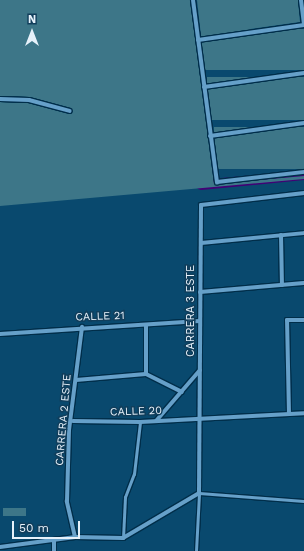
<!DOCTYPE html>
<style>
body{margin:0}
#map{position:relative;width:304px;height:551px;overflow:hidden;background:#09496e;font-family:"Work Sans",sans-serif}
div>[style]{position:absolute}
.canal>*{height:10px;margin:-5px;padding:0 5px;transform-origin:5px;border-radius:5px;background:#420175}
.building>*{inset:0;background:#3d7688;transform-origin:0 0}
.roads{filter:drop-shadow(1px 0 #002e4a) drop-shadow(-1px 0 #002e4a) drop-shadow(0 1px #002e4a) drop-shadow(0 -1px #002e4a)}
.service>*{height:3px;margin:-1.5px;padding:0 1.5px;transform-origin:1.5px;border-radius:1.5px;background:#66a0c9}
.minor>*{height:4px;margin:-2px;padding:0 2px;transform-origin:2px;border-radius:2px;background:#66a0c9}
span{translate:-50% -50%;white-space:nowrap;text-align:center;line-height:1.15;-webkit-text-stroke:3px #113e5b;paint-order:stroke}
.street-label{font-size:11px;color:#e6f1fa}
.north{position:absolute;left:12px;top:12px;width:40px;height:40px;-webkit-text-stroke:3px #113e5b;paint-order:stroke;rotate:0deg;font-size:11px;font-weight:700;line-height:16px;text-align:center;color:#e6f1fa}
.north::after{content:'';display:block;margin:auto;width:14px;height:18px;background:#e6f1fa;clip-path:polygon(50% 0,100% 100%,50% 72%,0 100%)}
.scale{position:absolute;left:12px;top:521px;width:68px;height:18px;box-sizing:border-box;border:2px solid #e6f1fa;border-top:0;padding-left:5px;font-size:12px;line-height:14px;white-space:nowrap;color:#e6f1fa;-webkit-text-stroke:3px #113e5b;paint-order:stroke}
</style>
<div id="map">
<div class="canal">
<div style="left:201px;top:185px;width:103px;rotate:-5.5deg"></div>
</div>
<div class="building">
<div style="clip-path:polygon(0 0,190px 0,214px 184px,304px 176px,304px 179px,0 206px,0 102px,28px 103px,69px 114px,73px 112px,71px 108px,30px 97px,0 96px)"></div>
<div style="clip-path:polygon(197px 0,298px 0,300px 22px,201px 36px)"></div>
<div style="left:304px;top:29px;width:41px;height:103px;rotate:90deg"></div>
<div style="left:304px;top:77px;width:43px;height:97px;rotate:90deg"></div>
<div style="left:304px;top:127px;width:42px;height:90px;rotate:90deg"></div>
<div style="left:3px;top:508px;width:23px;height:8px"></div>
</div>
<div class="roads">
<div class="service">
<div style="left:123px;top:538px;width:41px;rotate:-87.2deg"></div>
<div style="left:125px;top:497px;width:25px;rotate:-69deg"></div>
<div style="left:134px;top:474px;width:52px;rotate:-83.4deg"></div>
<div style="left:196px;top:551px;width:58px;rotate:-87deg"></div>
<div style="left:199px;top:493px;width:105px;rotate:4.4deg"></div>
</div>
<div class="minor">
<div style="left:193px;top:0;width:184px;rotate:82.5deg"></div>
<div style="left:217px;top:182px;width:88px;rotate:-6.6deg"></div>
<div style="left:301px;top:0;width:25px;rotate:83deg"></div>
<div style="left:198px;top:40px;width:107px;rotate:-8.1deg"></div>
<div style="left:204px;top:87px;width:101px;rotate:-8deg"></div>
<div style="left:0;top:99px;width:29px;rotate:2deg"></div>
<div style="left:29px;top:100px;width:42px;rotate:15deg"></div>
<div style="left:210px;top:136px;width:95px;rotate:-7.9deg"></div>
<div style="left:281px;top:235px;width:50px;rotate:88.9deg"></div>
<div style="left:201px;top:243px;width:103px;rotate:-5.5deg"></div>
<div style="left:200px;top:292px;width:104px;rotate:-4.9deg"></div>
<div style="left:146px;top:325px;width:49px;rotate:90deg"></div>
<div style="left:0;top:334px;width:200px;rotate:-3.7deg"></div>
<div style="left:76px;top:380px;width:70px;rotate:-4.9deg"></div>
<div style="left:146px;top:374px;width:40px;rotate:26.6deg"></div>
<div style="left:289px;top:414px;width:94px;rotate:-91.2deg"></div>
<div style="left:287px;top:320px;width:17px"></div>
<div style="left:73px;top:421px;width:67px;rotate:0.9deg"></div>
<div style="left:140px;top:422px;width:164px;rotate:-3.1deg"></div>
<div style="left:156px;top:421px;width:67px;rotate:-49.2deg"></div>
<div style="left:75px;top:537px;width:37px;rotate:-103deg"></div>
<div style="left:67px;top:501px;width:71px;rotate:-88.4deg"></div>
<div style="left:69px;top:430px;width:104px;rotate:-82.8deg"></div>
<div style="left:0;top:547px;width:76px;rotate:-7.6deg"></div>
<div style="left:75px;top:537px;width:48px;rotate:1.2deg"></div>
<div style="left:123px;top:538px;width:88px;rotate:-30.6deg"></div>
<div style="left:199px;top:493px;width:288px;rotate:-89.6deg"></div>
<div style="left:201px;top:205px;width:104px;rotate:-6.6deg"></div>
<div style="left:54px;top:551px;width:11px;rotate:-90deg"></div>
</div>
</div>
<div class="street-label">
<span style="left:191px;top:311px;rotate:-90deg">CARRERA 3 ESTE</span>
<span style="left:100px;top:317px;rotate:-2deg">CALLE 21</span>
<span style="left:136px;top:412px;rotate:-2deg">CALLE 20</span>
<span style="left:64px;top:420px;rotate:-85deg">CARRERA 2 ESTE</span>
</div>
<div class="north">N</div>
<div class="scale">50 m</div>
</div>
